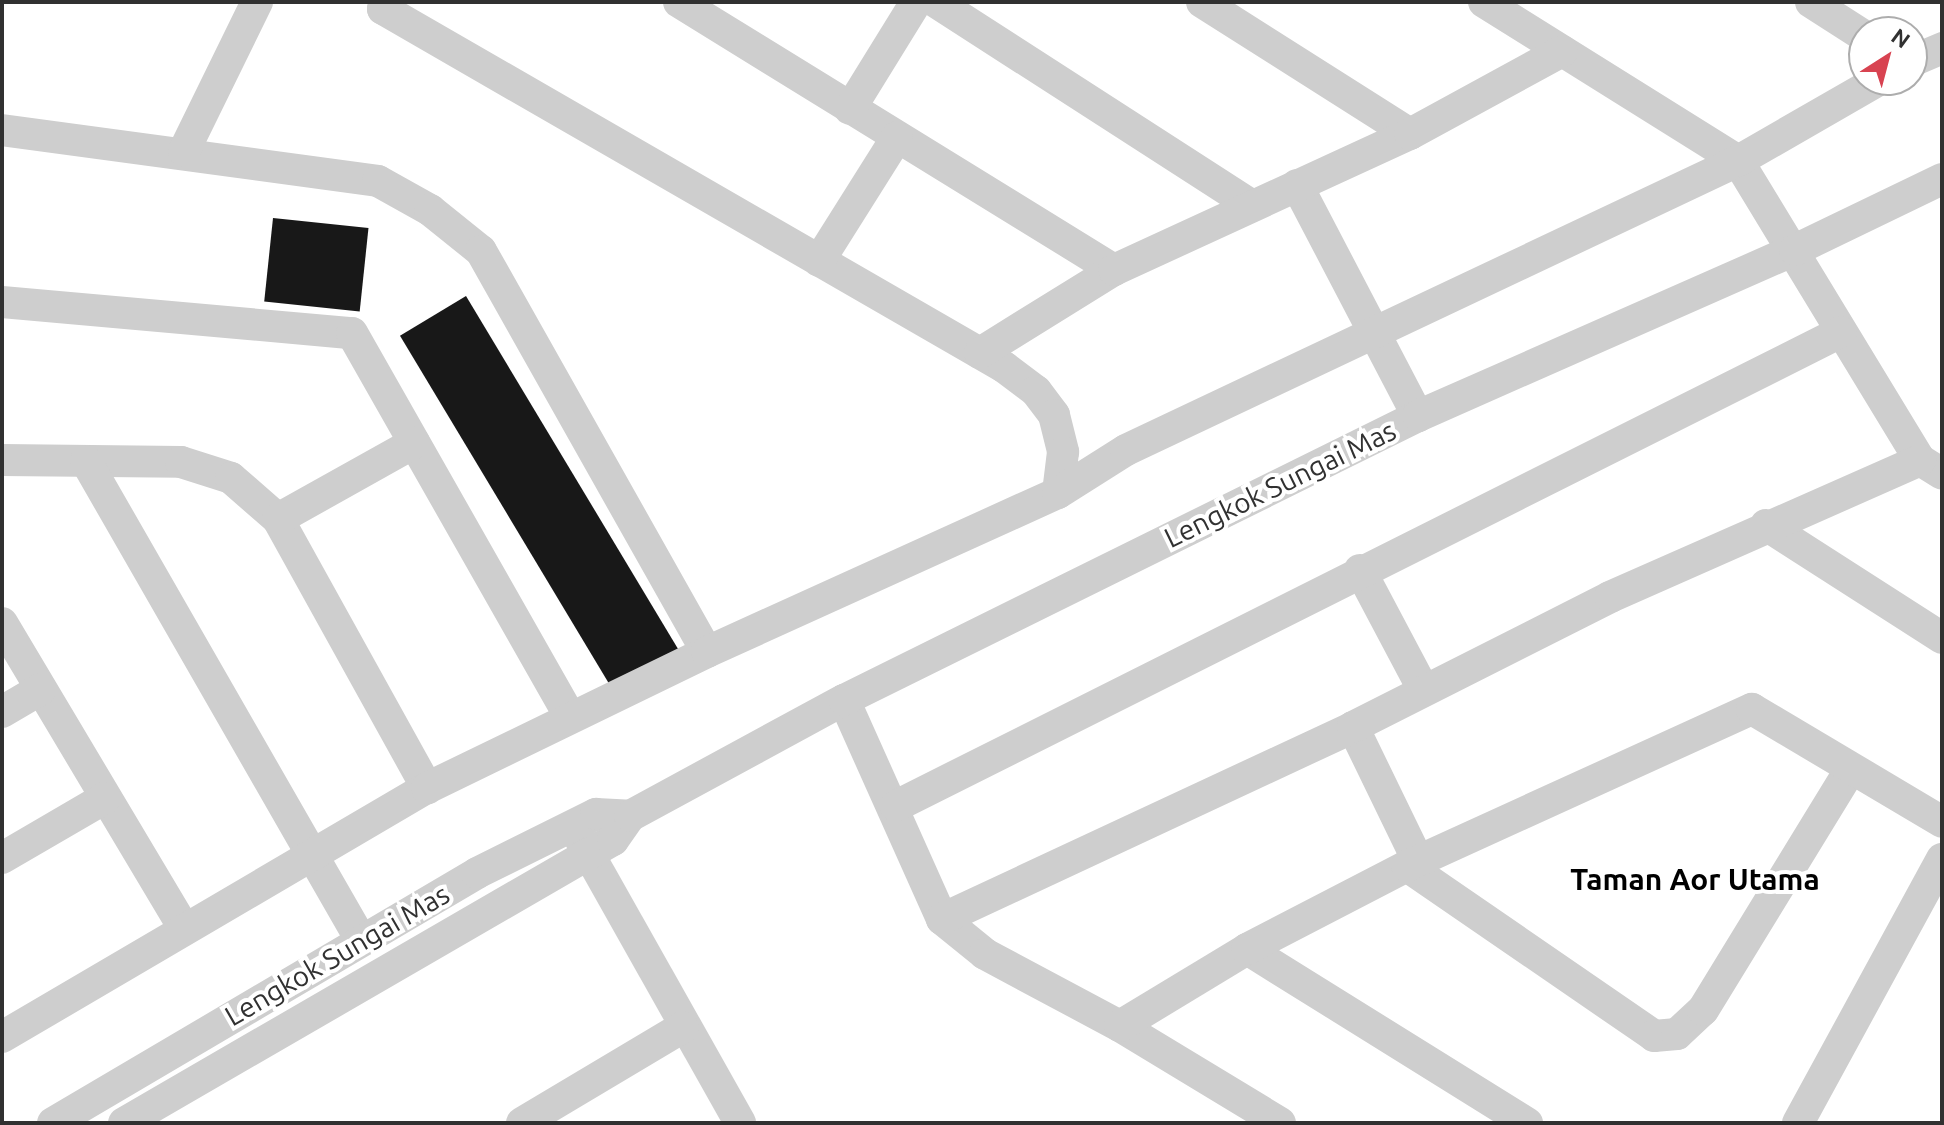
<!DOCTYPE html>
<style>
body{margin:0}
#map{position:relative;width:1944px;height:1125px;overflow:hidden;background:#fff;font-family:Ubuntu,sans-serif}
div>[style]{position:absolute}
.building>*{inset:0;background:#181818;transform-origin:0 0}
.minor>*{height:32px;margin:-16px;padding:0 16px;transform-origin:16px;border-radius:16px;background:#cecece}
span{translate:-50% -50%;white-space:nowrap;text-align:center;line-height:1.15;-webkit-text-stroke:8px #fff;paint-order:stroke}
.street-label{font-size:28px;color:#313131}
.neighbourhood-label{font-size:30px;color:#000;font-weight:700}
.frame{position:absolute;inset:0;border:4px solid #313131;pointer-events:none}
.north{position:absolute;left:1848px;top:16px;width:80px;height:80px;box-sizing:border-box;background:#fff;border:2px solid #adadad;border-radius:50%;rotate:36deg;font-size:22px;font-weight:700;line-height:32px;text-align:center;color:#313131}
.north::after{content:'';display:block;margin:auto;width:28px;height:36px;background:#d84351;clip-path:polygon(50% 0,100% 100%,50% 72%,0 100%)}
</style>
<div id="map">
<div class="building">
<div style="left:273px;top:218px;width:96px;height:84px;rotate:6deg"></div>
<div style="left:466px;top:296px;width:422px;height:77px;rotate:59deg"></div>
</div>
<div class="minor">
<div style="left:387px;top:2px;width:8px;rotate:120deg"></div>
<div style="left:383px;top:9px;width:717px;rotate:29.96deg"></div>
<div style="left:1004px;top:367px;width:40px;rotate:37deg"></div>
<div style="left:1036px;top:391px;width:30px;rotate:53deg"></div>
<div style="left:1054px;top:415px;width:38px;rotate:76deg"></div>
<div style="left:1063px;top:452px;width:41px;rotate:97deg"></div>
<div style="left:679px;top:2px;width:511px;rotate:31.64deg"></div>
<div style="left:936px;top:2px;width:375px;rotate:32.8deg"></div>
<div style="left:1202px;top:2px;width:246px;rotate:32.4deg"></div>
<div style="left:1484px;top:2px;width:300px;rotate:32deg"></div>
<div style="left:1738px;top:161px;width:350px;rotate:58.7deg"></div>
<div style="left:1920px;top:460px;width:26px;rotate:32deg"></div>
<div style="left:1811px;top:2px;width:63px;rotate:32.7deg"></div>
<div style="left:1912px;top:61px;width:33px;rotate:-23deg"></div>
<div style="left:850px;top:109px;width:126px;rotate:-58.3deg"></div>
<div style="left:2px;top:130px;width:379px;rotate:7.7deg"></div>
<div style="left:378px;top:181px;width:60px;rotate:29.1deg"></div>
<div style="left:430px;top:210px;width:65px;rotate:38.8deg"></div>
<div style="left:481px;top:251px;width:460px;rotate:60.6deg"></div>
<div style="left:184px;top:151px;width:166px;rotate:-63.9deg"></div>
<div style="left:1297px;top:185px;width:261px;rotate:62.4deg"></div>
<div style="left:819px;top:261px;width:146px;rotate:-57.8deg"></div>
<div style="left:2px;top:302px;width:351px;rotate:5.1deg"></div>
<div style="left:352px;top:333px;width:442px;rotate:60.4deg"></div>
<div style="left:980px;top:353px;width:158px;rotate:-31.8deg"></div>
<div style="left:1114px;top:270px;width:326px;rotate:-24.7deg"></div>
<div style="left:1410px;top:134px;width:173px;rotate:-28.6deg"></div>
<div style="left:2px;top:460px;width:179px;rotate:0.6deg"></div>
<div style="left:181px;top:462px;width:52px;rotate:17.7deg"></div>
<div style="left:231px;top:478px;width:62px;rotate:41.1deg"></div>
<div style="left:278px;top:519px;width:308px;rotate:61deg"></div>
<div style="left:86px;top:461px;width:552px;rotate:60.14deg"></div>
<div style="left:278px;top:519px;width:156px;rotate:-29.2deg"></div>
<div style="left:1766px;top:525px;width:209px;rotate:32.7deg"></div>
<div style="left:1360px;top:570px;width:135px;rotate:62.1deg"></div>
<div style="left:2px;top:623px;width:355px;rotate:59.2deg"></div>
<div style="left:844px;top:700px;width:240px;rotate:65.9deg"></div>
<div style="left:942px;top:919px;width:55px;rotate:39.1deg"></div>
<div style="left:985px;top:954px;width:153px;rotate:28.1deg"></div>
<div style="left:1120px;top:1026px;width:187px;rotate:31.2deg"></div>
<div style="left:2px;top:712px;width:45px;rotate:-30.5deg"></div>
<div style="left:1353px;top:727px;width:149px;rotate:64.1deg"></div>
<div style="left:896px;top:806px;width:1057px;rotate:-26.64deg"></div>
<div style="left:578px;top:835px;width:330px;rotate:60.6deg"></div>
<div style="left:2px;top:858px;width:119px;rotate:-30.2deg"></div>
<div style="left:1407px;top:866px;width:300px;rotate:34.5deg"></div>
<div style="left:1654px;top:1036px;width:23px;rotate:-5deg"></div>
<div style="left:1677px;top:1034px;width:35px;rotate:-43deg"></div>
<div style="left:1703px;top:1010px;width:281px;rotate:-58.5deg"></div>
<div style="left:942px;top:919px;width:454px;rotate:-25deg"></div>
<div style="left:1353px;top:727px;width:288px;rotate:-26.8deg"></div>
<div style="left:1610px;top:597px;width:339px;rotate:-23.8deg"></div>
<div style="left:1247px;top:949px;width:330px;rotate:31.9deg"></div>
<div style="left:1120px;top:1026px;width:149px;rotate:-31.2deg"></div>
<div style="left:1247px;top:949px;width:180px;rotate:-27.4deg"></div>
<div style="left:1407px;top:866px;width:379px;rotate:-24.5deg"></div>
<div style="left:1752px;top:709px;width:221px;rotate:30.7deg"></div>
<div style="left:2px;top:1037px;width:493px;rotate:-30.4deg"></div>
<div style="left:427px;top:788px;width:311px;rotate:-25.9deg"></div>
<div style="left:707px;top:652px;width:385px;rotate:-24.4deg"></div>
<div style="left:1058px;top:493px;width:80px;rotate:-32.3deg"></div>
<div style="left:1126px;top:450px;width:677px;rotate:-25.28deg"></div>
<div style="left:1738px;top:161px;width:163px;rotate:-29.9deg"></div>
<div style="left:53px;top:1123px;width:492px;rotate:-30.5deg"></div>
<div style="left:477px;top:873px;width:133px;rotate:-26.4deg"></div>
<div style="left:596px;top:814px;width:34px;rotate:3deg"></div>
<div style="left:124px;top:1123px;width:565px;rotate:-30.06deg"></div>
<div style="left:613px;top:840px;width:29px;rotate:-55deg"></div>
<div style="left:630px;top:816px;width:243px;rotate:-28.5deg"></div>
<div style="left:844px;top:700px;width:640px;rotate:-26.32deg"></div>
<div style="left:1418px;top:416px;width:412px;rotate:-23.8deg"></div>
<div style="left:1795px;top:250px;width:163px;rotate:-25.8deg"></div>
<div style="left:522px;top:1123px;width:187px;rotate:-30.8deg"></div>
<div style="left:1798px;top:1123px;width:301px;rotate:-61.4deg"></div>
</div>
<div class="street-label">
<span style="left:1280px;top:484px;rotate:-26deg">Lengkok Sungai Mas</span>
<span style="left:337px;top:955px;rotate:-30deg">Lengkok Sungai Mas</span>
</div>
<div class="neighbourhood-label">
<span style="left:1695px;top:879px">Taman Aor Utama</span>
</div>
<div class="frame"></div>
<div class="north">N</div>
</div>
